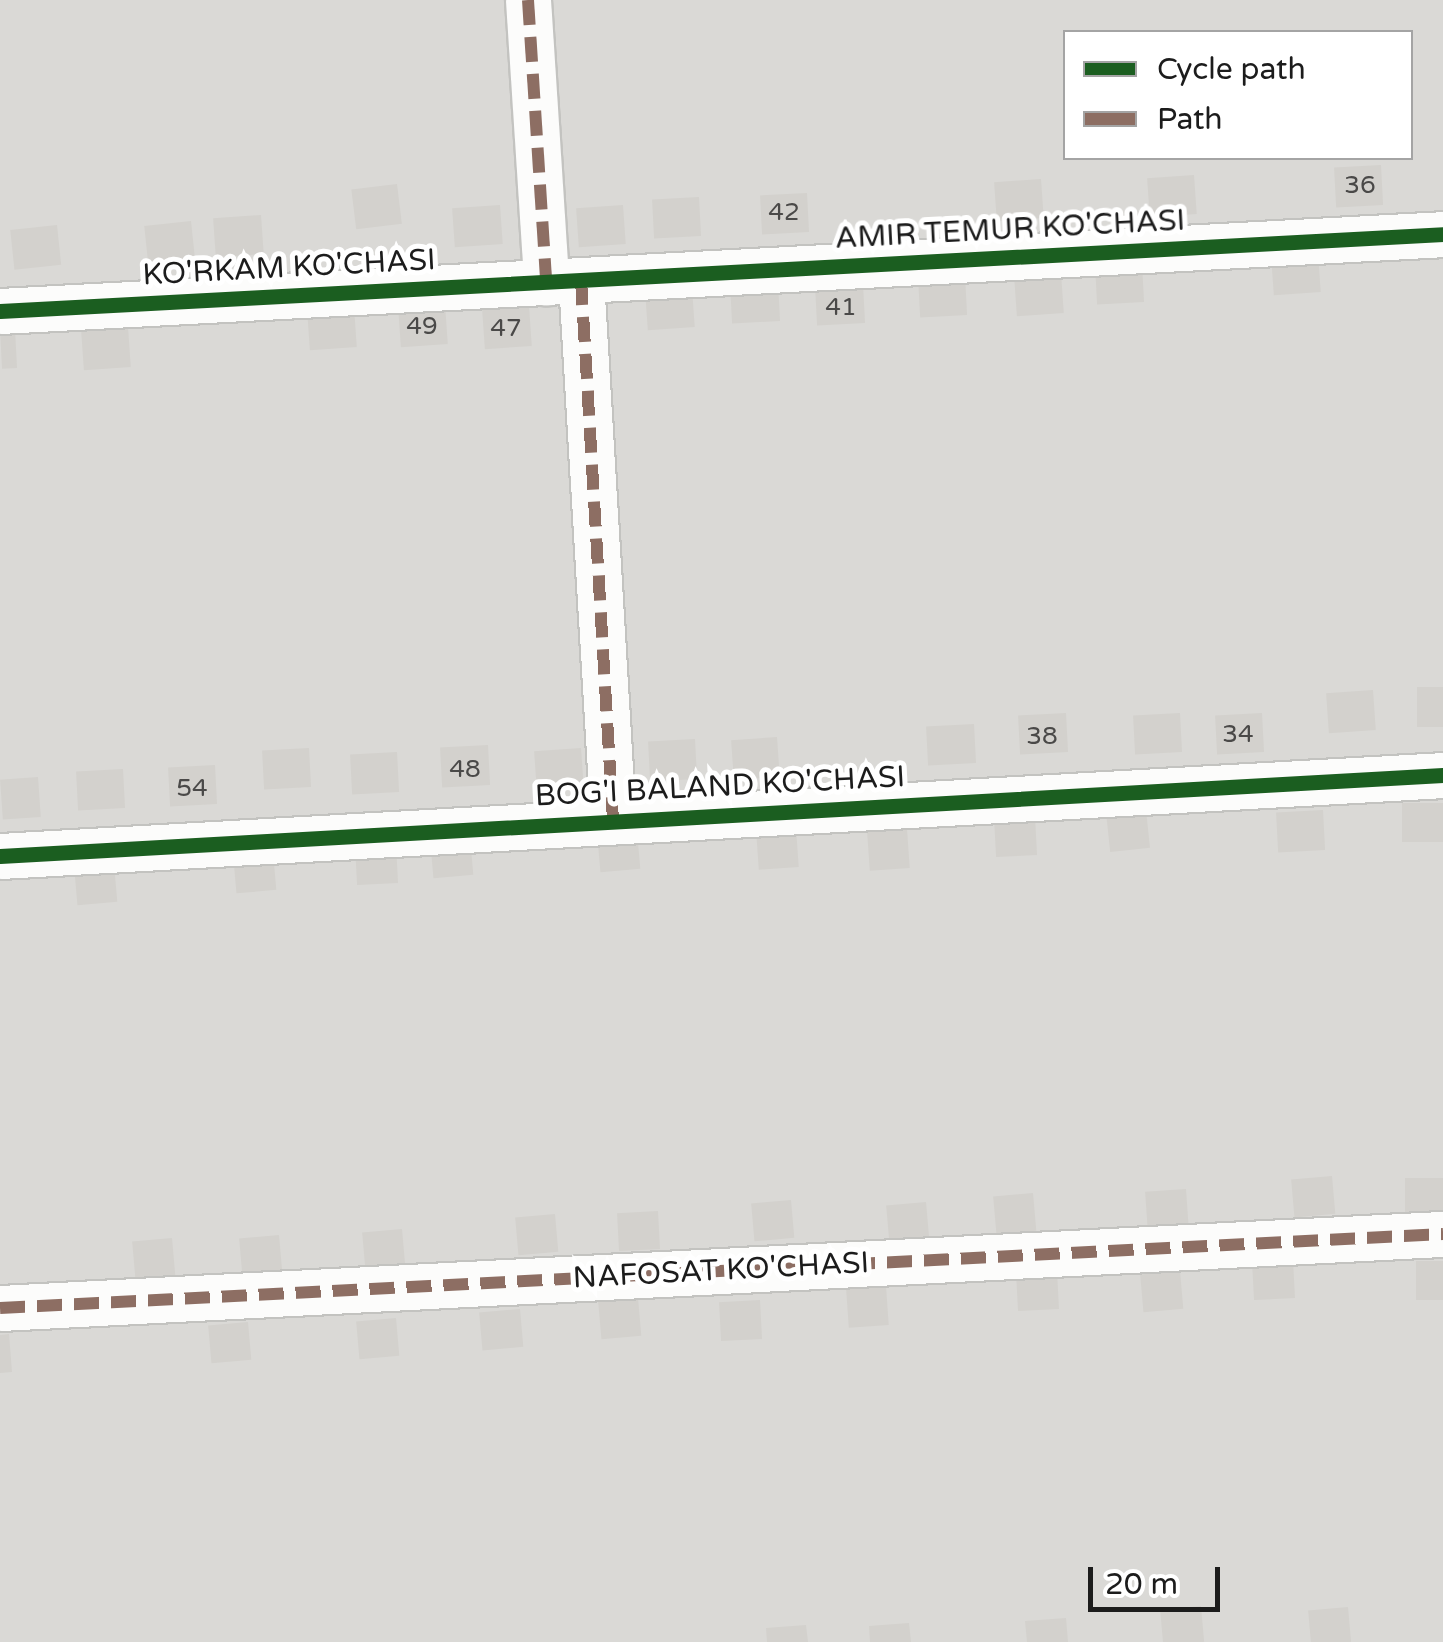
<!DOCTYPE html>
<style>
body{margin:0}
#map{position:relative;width:1443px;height:1642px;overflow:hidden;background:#ebeae4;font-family:"Varela Round",sans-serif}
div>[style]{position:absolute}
.residential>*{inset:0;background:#dad9d6}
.building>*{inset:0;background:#d3d1cd;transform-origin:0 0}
.roads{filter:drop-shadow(2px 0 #c3c3c0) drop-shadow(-2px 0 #c3c3c0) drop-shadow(0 2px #c3c3c0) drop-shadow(0 -2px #c3c3c0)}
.street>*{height:45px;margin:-22.5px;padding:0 22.5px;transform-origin:22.5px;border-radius:22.5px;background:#fcfcfb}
.quiet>*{height:12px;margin-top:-6px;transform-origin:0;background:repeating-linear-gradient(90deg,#8d6e63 0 25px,transparent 0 37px)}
.cycleway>*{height:15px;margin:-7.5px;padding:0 7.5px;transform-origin:7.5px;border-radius:7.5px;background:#1b5e20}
span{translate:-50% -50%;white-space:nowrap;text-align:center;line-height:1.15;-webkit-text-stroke:10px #fff;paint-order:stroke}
.number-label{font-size:25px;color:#4a4948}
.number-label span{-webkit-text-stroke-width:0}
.street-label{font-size:30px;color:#1c1c1c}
.legend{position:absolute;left:1063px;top:30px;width:350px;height:130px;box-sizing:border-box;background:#fff;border:2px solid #a4a4a4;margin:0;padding:12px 18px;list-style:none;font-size:30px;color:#1c1c1c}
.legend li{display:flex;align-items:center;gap:20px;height:50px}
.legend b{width:50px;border:2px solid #a4a4a4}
.scale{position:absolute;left:1088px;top:1567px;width:132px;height:45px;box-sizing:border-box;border:5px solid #1c1c1c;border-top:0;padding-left:12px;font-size:30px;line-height:35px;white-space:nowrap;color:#1c1c1c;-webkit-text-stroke:8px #fff;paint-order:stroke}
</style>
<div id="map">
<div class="residential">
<div style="clip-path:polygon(evenodd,0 0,1443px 0,1443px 1642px,0 1642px,0 0,1066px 32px,1410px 32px,1410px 158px,1066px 158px,1066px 32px)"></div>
</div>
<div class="building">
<div style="left:1381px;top:165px;width:40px;height:47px;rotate:87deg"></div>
<div style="left:1194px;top:175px;width:39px;height:47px;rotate:86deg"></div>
<div style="left:1041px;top:179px;width:39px;height:47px;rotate:86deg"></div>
<div style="left:397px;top:184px;width:40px;height:46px;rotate:83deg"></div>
<div style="left:807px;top:193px;width:39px;height:47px;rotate:87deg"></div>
<div style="left:699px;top:197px;width:39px;height:47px;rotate:87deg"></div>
<div style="left:500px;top:205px;width:39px;height:48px;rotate:86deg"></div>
<div style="left:623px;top:205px;width:39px;height:47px;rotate:86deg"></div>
<div style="left:261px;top:215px;width:39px;height:48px;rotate:86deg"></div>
<div style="left:191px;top:221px;width:40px;height:47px;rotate:84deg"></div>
<div style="left:57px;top:225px;width:40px;height:47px;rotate:84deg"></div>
<div style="left:1318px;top:253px;width:39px;height:47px;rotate:86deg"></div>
<div style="left:1142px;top:263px;width:39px;height:47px;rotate:87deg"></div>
<div style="left:1061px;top:273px;width:40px;height:47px;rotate:86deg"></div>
<div style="left:965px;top:275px;width:40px;height:47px;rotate:87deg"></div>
<div style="left:778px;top:282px;width:39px;height:48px;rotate:87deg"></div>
<div style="left:863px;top:284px;width:39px;height:48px;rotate:87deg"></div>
<div style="left:692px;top:288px;width:39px;height:47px;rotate:86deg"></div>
<div style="left:445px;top:304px;width:40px;height:47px;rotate:86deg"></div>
<div style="left:529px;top:306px;width:40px;height:47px;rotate:86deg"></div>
<div style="left:354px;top:307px;width:40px;height:47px;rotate:86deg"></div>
<div style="left:128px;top:327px;width:40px;height:47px;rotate:86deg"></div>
<div style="left:15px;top:329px;width:39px;height:15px;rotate:87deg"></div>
<div style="left:1443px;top:687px;width:40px;height:26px;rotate:90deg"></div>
<div style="left:1373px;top:690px;width:40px;height:47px;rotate:86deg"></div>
<div style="left:1066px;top:713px;width:39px;height:48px;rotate:87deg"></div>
<div style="left:1180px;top:713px;width:39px;height:47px;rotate:87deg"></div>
<div style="left:1262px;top:713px;width:39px;height:47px;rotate:87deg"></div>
<div style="left:974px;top:724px;width:39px;height:48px;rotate:87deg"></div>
<div style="left:777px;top:737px;width:40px;height:46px;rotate:86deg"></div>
<div style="left:695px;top:739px;width:40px;height:47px;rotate:87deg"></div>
<div style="left:488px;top:745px;width:40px;height:48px;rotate:87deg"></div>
<div style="left:309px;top:748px;width:39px;height:47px;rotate:87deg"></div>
<div style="left:581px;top:748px;width:39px;height:47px;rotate:86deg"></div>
<div style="left:397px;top:752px;width:40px;height:47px;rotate:87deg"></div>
<div style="left:215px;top:765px;width:39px;height:47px;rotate:87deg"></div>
<div style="left:123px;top:769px;width:39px;height:47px;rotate:87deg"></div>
<div style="left:38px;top:777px;width:40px;height:38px;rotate:86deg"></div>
<div style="left:1443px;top:803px;width:39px;height:41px;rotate:90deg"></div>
<div style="left:1146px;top:810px;width:38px;height:40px;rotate:84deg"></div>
<div style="left:1323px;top:810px;width:40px;height:47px;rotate:87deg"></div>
<div style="left:1035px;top:816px;width:39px;height:41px;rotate:87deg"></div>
<div style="left:796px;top:828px;width:39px;height:40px;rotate:86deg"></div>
<div style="left:907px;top:829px;width:39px;height:40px;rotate:86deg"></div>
<div style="left:637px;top:831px;width:38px;height:40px;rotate:85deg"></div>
<div style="left:470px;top:837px;width:38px;height:40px;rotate:85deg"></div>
<div style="left:396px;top:844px;width:39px;height:41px;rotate:87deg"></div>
<div style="left:273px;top:852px;width:38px;height:40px;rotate:85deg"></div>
<div style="left:114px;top:864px;width:38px;height:40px;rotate:85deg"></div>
<div style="left:1332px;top:1176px;width:38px;height:41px;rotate:85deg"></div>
<div style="left:1443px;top:1178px;width:38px;height:38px;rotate:90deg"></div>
<div style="left:1186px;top:1189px;width:39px;height:41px;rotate:86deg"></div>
<div style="left:1033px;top:1193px;width:38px;height:40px;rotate:85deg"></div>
<div style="left:791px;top:1200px;width:38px;height:40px;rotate:85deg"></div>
<div style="left:926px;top:1202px;width:38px;height:40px;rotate:85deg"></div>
<div style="left:658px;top:1211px;width:38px;height:41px;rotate:87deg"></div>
<div style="left:555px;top:1214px;width:38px;height:40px;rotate:85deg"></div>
<div style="left:402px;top:1229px;width:38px;height:40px;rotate:85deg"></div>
<div style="left:279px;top:1235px;width:38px;height:40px;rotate:85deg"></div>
<div style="left:172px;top:1238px;width:38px;height:40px;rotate:85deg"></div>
<div style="left:1293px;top:1260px;width:38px;height:41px;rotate:87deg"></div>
<div style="left:1443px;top:1261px;width:39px;height:27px;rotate:90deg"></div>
<div style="left:1057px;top:1271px;width:38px;height:41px;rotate:87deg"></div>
<div style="left:1180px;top:1271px;width:38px;height:40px;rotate:85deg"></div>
<div style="left:886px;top:1286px;width:39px;height:40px;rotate:86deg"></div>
<div style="left:638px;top:1298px;width:38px;height:40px;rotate:85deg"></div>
<div style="left:760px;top:1300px;width:39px;height:41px;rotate:87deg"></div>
<div style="left:520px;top:1309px;width:38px;height:41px;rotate:85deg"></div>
<div style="left:396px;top:1318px;width:38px;height:40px;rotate:85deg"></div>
<div style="left:248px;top:1322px;width:38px;height:40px;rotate:85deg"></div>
<div style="clip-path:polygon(9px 1334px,12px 1372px,0 1373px,0 1335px)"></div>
<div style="left:1201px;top:1606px;width:36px;height:41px;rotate:85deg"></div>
<div style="left:1348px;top:1607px;width:35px;height:40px;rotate:85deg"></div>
<div style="clip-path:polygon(1066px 1618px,1068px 1642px,1027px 1642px,1025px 1621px)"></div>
<div style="clip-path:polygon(909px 1623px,911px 1642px,870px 1642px,869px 1626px)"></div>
<div style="clip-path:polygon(806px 1625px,808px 1642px,767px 1642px,766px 1628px)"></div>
</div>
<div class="roads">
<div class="street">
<div style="left:528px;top:0;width:283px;rotate:86.3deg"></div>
<div style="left:581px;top:280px;width:542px;rotate:86.61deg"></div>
<div style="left:0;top:311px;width:1445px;rotate:-3.05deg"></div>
<div style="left:0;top:856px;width:1445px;rotate:-3.21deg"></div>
<div style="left:0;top:1308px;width:1445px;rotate:-2.94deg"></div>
</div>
</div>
<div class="quiet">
<div style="left:528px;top:0;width:283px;rotate:86.3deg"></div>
<div style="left:581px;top:280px;width:542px;rotate:86.61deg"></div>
<div style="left:0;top:1308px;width:1445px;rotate:-2.94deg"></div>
</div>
<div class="cycleway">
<div style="left:0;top:311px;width:1445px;rotate:-3.05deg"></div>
<div style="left:0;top:856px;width:1445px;rotate:-3.21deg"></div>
</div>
<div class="number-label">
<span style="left:1360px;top:185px">36</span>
<span style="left:784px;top:212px">42</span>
<span style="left:841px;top:307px">41</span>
<span style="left:422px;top:326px">49</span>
<span style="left:506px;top:328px">47</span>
<span style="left:1238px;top:734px">34</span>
<span style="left:1042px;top:736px">38</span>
<span style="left:465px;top:769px">48</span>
<span style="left:192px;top:788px">54</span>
</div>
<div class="street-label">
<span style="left:1010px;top:230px;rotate:-3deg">AMIR TEMUR KO'CHASI</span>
<span style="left:289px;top:268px;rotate:-3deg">KO'RKAM KO'CHASI</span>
<span style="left:720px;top:787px;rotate:-3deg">BOG'I BALAND KO'CHASI</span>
<span style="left:721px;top:1271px;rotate:-3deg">NAFOSAT KO'CHASI</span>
</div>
<ul class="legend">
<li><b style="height:12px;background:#1b5e20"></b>Cycle path</li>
<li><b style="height:12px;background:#8d6e63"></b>Path</li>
</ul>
<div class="scale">20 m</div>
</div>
